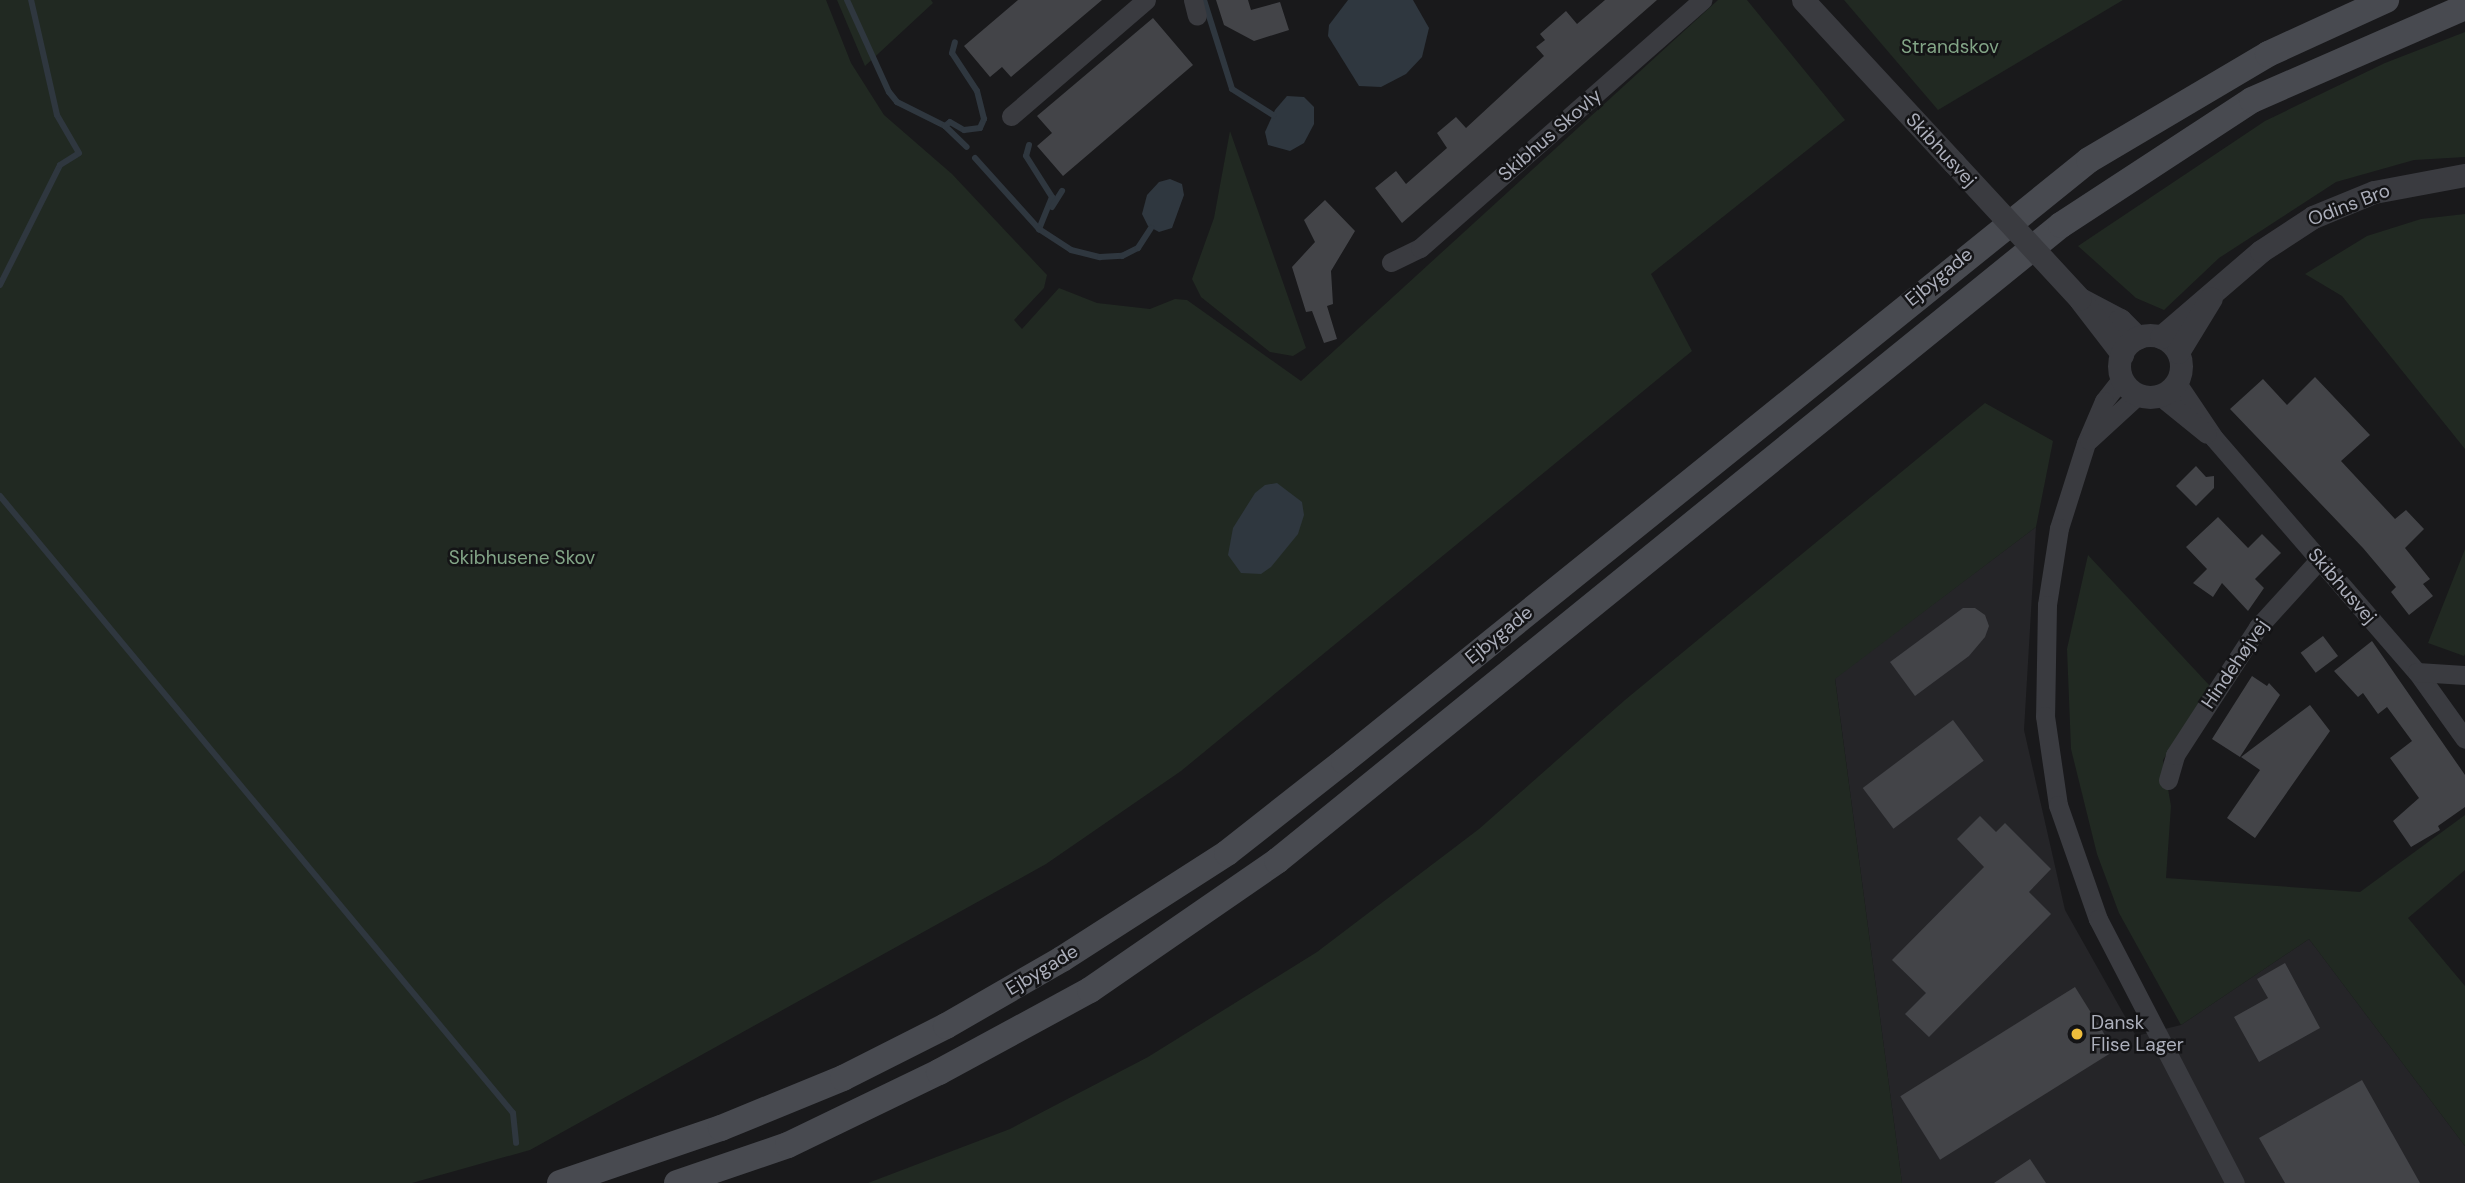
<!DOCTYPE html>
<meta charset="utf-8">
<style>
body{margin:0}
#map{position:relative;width:2465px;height:1183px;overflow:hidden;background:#19191b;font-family:"DM Sans",sans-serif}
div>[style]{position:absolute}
.built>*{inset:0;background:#252528}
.green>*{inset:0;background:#212922}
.water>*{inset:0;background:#2f373f}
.stream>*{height:6px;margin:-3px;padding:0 3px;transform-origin:3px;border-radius:3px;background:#2f373f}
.building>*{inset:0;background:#434448;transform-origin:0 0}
.minor>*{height:19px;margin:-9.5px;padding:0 9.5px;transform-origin:9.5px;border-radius:9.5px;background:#3a3b40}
.tertiary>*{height:23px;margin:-11.5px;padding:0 11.5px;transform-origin:11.5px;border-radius:11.5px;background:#3a3b40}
.tertiary>.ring{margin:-11.5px;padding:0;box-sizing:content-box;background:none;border:23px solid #3a3b40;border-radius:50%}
.secondary>*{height:26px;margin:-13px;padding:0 13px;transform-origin:13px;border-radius:13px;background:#484a50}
.tertiary-bridge>*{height:23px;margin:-11.5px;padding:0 11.5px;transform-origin:11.5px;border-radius:11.5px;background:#3a3b40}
.dots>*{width:19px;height:19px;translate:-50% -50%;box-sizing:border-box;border:4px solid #141416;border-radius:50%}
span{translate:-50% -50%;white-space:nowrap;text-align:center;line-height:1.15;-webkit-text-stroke:5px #141416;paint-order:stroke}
.park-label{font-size:19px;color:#83a587}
.street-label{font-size:19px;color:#acafbb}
.poi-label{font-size:19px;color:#acafbb}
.left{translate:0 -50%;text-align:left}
</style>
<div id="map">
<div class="built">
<div style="clip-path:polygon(2036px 527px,2024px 730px,2065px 910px,2136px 1036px,2181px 1025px,2309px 939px,2465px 1146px,2465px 1183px,1902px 1183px,1835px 678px)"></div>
</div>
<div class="green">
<div style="clip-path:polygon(0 0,826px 0,851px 63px,884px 115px,952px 174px,1047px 275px,1044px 288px,1014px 320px,1022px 329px,1059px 288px,1097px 303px,1150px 309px,1175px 299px,1187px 300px,1301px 381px,1718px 0,1747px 0,1845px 120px,1651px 274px,1692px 351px,1181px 771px,1046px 864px,530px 1150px,412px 1183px,0 1183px)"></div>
<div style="clip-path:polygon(837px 0,931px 0,933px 3px,865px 66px)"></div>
<div style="clip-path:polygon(1844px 0,2123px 0,1938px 110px)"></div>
<div style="clip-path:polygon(2465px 32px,2465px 157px,2414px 160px,2336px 182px,2219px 258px,2164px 310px,2136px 298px,2078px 246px,2265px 121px,2385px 63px)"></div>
<div style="clip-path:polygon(1230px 131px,1306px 348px,1293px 356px,1270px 352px,1201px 297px,1192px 279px,1214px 218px)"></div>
<div style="clip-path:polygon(2465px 214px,2465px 449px,2342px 296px,2305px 274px,2367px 236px,2421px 219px)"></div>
<div style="clip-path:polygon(1985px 403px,2053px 441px,2036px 527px,1835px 679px,1902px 1183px,868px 1183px,1010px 1129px,1148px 1057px,1317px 952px,1479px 829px,1625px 700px)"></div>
<div style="clip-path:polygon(2465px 549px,2465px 654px,2464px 656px,2428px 643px)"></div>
<div style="clip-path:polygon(2088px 555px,2210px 686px,2163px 760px,2171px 806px,2166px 878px,2360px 892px,2465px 815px,2465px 870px,2408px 918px,2465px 986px,2465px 1146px,2309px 939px,2181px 1025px,2119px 913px,2097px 854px,2071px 749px,2067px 649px)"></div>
</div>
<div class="water">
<div style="clip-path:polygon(1348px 0,1413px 0,1429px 28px,1422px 57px,1406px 74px,1381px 87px,1359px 86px,1328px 36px,1329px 25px)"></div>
<div style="clip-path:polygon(1287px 96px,1304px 97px,1314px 107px,1314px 124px,1304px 143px,1290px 151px,1268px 145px,1265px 132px,1275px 110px)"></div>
<div style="clip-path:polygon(1170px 179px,1182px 184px,1184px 195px,1172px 228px,1159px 232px,1148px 226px,1142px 214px,1147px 195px,1159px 182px)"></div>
<div style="clip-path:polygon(1277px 483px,1302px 502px,1304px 515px,1298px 534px,1271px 567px,1261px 574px,1241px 573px,1228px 555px,1233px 528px,1255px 493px,1265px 485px)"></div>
</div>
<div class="stream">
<div style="left:847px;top:0;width:101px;rotate:65.5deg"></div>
<div style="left:889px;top:92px;width:13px;rotate:51deg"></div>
<div style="left:897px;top:102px;width:54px;rotate:26.6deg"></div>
<div style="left:945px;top:126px;width:30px;rotate:44deg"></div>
<div style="left:1204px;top:0;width:93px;rotate:72.5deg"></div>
<div style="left:1232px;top:89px;width:49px;rotate:32.4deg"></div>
<div style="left:945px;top:126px;width:6px;rotate:-39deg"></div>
<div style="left:950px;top:122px;width:16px;rotate:30deg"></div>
<div style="left:964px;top:130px;width:16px;rotate:-7deg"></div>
<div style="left:980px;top:128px;width:10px;rotate:-66deg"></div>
<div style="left:984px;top:119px;width:29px;rotate:-104deg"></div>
<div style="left:977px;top:91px;width:45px;rotate:-123.3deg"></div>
<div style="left:952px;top:53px;width:11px;rotate:-75deg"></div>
<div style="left:1029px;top:145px;width:11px;rotate:105deg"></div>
<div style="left:1026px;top:156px;width:49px;rotate:57.6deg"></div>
<div style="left:1052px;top:197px;width:35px;rotate:112deg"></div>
<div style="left:975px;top:158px;width:96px;rotate:48deg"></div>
<div style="left:1039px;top:229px;width:38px;rotate:33deg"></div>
<div style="left:1071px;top:250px;width:30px;rotate:14deg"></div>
<div style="left:1100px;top:257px;width:22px;rotate:-3deg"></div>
<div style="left:1122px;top:256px;width:18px;rotate:-27deg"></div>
<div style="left:1138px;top:248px;width:24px;rotate:-57deg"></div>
<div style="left:1052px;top:207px;width:19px;rotate:-58deg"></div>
<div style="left:0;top:285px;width:134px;rotate:-63.4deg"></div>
<div style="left:60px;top:165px;width:22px;rotate:-32deg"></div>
<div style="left:79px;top:153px;width:44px;rotate:-120.1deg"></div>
<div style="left:57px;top:115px;width:118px;rotate:-102.7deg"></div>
<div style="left:0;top:496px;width:802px;rotate:50.26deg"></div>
<div style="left:513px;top:1113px;width:30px;rotate:84deg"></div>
</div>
<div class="building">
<div style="clip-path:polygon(1018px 0,1102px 0,1011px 77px,1002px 67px,990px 77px,964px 46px)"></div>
<div style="clip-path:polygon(1216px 0,1248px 0,1251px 10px,1280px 2px,1289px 30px,1254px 41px,1224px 25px)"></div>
<div style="clip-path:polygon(1605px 0,1657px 0,1402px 223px,1375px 188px,1396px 171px,1406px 184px,1447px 148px,1437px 133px,1456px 117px,1466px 128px,1544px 56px,1536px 47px,1545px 40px,1540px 34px,1566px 11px,1577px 24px)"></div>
<div style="clip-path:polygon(1153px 18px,1193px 65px,1063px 176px,1037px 146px,1052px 133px,1037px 116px)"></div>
<div style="clip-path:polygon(1325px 200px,1355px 231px,1331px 271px,1333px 304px,1327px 306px,1337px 339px,1324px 343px,1312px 311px,1306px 312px,1292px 267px,1315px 242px,1304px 220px)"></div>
<div style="clip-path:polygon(2315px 377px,2370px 435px,2341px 461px,2395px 519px,2406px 510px,2424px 529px,2405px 548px,2430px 579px,2423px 584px,2433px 596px,2409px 615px,2391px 592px,2396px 587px,2363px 548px,2230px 409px,2263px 379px,2287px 405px)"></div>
<div style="clip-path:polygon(2196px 466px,2206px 477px,2214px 476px,2214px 488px,2196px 506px,2176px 486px)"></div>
<div style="clip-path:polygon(2218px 517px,2248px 548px,2262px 534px,2281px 553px,2255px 579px,2264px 588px,2248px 611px,2222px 583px,2213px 597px,2193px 583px,2207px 569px,2186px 547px)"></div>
<div style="clip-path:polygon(1963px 608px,1975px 608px,1985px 615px,1989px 626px,1985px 637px,1969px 656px,1915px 696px,1890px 662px)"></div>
<div style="left:2323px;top:636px;width:25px;height:28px;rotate:53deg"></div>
<div style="clip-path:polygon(2372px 641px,2465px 775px,2465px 807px,2438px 826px,2440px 830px,2411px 847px,2393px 821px,2419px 798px,2390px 758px,2412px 741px,2387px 707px,2378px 714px,2363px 693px,2358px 697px,2334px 671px)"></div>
<div style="clip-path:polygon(2252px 676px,2267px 686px,2269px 683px,2280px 695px,2240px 757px,2212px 739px)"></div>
<div style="clip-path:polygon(2310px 705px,2330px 731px,2255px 838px,2227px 818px,2260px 770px,2241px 757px)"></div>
<div style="left:1953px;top:720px;width:51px;height:113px;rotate:53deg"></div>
<div style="clip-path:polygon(1980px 816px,1996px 832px,2005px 823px,2051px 869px,2029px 892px,2051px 914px,1929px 1037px,1905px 1014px,1926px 993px,1892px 960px,1984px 867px,1957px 839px)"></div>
<div style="clip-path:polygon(2285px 963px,2320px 1028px,2259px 1062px,2234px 1017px,2268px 998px,2257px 979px)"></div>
<div style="left:2075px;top:987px;width:75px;height:206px;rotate:58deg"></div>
<div style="clip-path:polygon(2362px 1080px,2420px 1183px,2285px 1183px,2259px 1138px)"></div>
<div style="clip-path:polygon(2030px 1159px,2046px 1183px,1994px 1183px)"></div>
</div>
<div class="minor">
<div style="left:1193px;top:0;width:16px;rotate:76deg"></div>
<div style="left:1011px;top:116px;width:178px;rotate:-40.7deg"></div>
<div style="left:1391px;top:262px;width:32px;rotate:-26deg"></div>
<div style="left:1420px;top:248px;width:376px;rotate:-41.3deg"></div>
<div style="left:2122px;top:378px;width:29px;rotate:128deg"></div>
<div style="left:2104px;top:401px;width:46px;rotate:113.2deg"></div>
<div style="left:2086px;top:443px;width:89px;rotate:107.6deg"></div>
<div style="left:2059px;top:528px;width:78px;rotate:98.9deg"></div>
<div style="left:2047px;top:605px;width:111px;rotate:91deg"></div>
<div style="left:2045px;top:716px;width:90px;rotate:81.7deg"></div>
<div style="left:2058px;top:805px;width:121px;rotate:70.7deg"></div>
<div style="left:2098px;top:919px;width:297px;rotate:62.6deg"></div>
<div style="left:2177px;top:383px;width:66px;rotate:56.1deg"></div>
<div style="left:2214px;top:438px;width:310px;rotate:49.1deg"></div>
<div style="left:2417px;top:672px;width:82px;rotate:54.4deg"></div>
<div style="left:2160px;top:396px;width:60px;rotate:39deg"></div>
<div style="left:2089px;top:440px;width:67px;rotate:-42.6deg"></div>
<div style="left:2417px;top:672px;width:48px;rotate:3.6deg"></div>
<div style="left:2168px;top:780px;width:26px;rotate:-74deg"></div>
<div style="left:2175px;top:755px;width:153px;rotate:-57deg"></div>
<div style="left:2258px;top:627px;width:91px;rotate:-47.7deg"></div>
</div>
<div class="tertiary">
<div style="left:1803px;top:0;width:222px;rotate:47.2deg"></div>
<div style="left:2080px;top:299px;width:45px;rotate:27.7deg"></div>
<div style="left:2120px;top:320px;width:25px;rotate:45deg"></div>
<div style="left:2082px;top:302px;width:66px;rotate:52.4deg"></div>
<div class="ring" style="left:2119px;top:335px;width:39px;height:39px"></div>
<div style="left:2161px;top:337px;width:132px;rotate:-40.7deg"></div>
<div style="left:2261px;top:251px;width:62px;rotate:-33.2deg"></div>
<div style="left:2313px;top:217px;width:66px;rotate:-22.3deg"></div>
<div style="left:2374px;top:192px;width:93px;rotate:-10.6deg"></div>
<div style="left:2178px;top:352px;width:63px;rotate:-58.6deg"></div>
</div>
<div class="secondary">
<div style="left:560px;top:1183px;width:170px;rotate:-18.9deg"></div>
<div style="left:721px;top:1128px;width:132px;rotate:-22.3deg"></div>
<div style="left:843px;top:1078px;width:115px;rotate:-26.8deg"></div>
<div style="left:946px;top:1026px;width:134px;rotate:-30deg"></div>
<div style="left:1062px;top:959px;width:196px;rotate:-32.7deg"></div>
<div style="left:1227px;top:853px;width:149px;rotate:-38.2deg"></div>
<div style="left:1344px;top:761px;width:957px;rotate:-38.89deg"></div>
<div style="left:2089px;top:160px;width:208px;rotate:-30.6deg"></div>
<div style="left:2268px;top:54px;width:130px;rotate:-24.6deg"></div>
<div style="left:677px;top:1183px;width:117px;rotate:-18.9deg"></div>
<div style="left:788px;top:1145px;width:168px;rotate:-25.8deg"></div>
<div style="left:939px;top:1072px;width:172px;rotate:-28.5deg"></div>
<div style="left:1090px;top:990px;width:227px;rotate:-34.6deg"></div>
<div style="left:1277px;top:861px;width:1010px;rotate:-39.05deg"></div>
<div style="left:2061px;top:225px;width:228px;rotate:-33.2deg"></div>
<div style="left:2252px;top:100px;width:232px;rotate:-23.6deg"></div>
</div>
<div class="tertiary-bridge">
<div style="left:1954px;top:163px;width:185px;rotate:47.2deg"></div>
</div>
<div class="dots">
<div style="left:2077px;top:1034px;background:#f0be3c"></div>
</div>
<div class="park-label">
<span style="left:1950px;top:47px">Strandskov</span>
<span style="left:522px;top:558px">Skibhusene Skov</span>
</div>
<div class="street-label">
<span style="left:1550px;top:135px;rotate:-41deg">Skibhus Skovly</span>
<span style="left:1941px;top:150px;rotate:47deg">Skibhusvej</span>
<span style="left:2349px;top:205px;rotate:-21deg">Odins Bro</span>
<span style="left:1939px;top:277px;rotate:-39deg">Ejbygade</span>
<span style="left:2342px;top:586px;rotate:49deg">Skibhusvej</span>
<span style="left:1499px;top:635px;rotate:-39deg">Ejbygade</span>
<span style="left:2235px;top:664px;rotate:-56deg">Hindehøjvej</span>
<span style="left:1042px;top:970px;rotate:-31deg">Ejbygade</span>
</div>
<div class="poi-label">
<span class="left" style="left:2091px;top:1034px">Dansk<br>Flise Lager</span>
</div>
</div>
